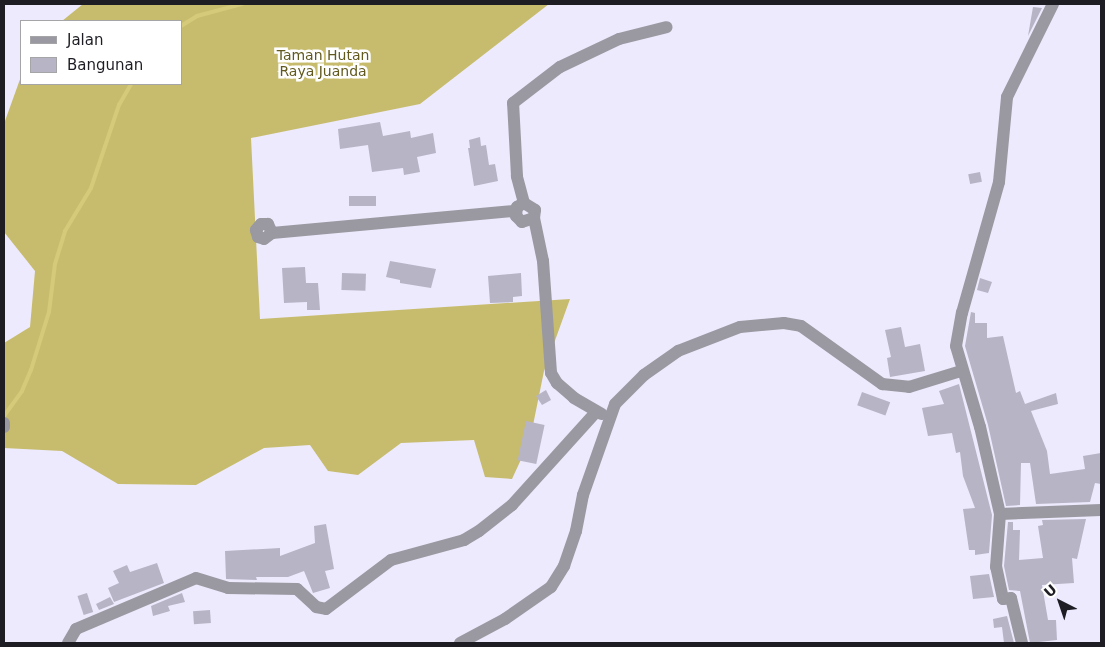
<!DOCTYPE html>
<style>
body{margin:0}
#map{position:relative;width:1105px;height:647px;overflow:hidden;background:#edeafd;font-family:"DejaVu Sans",sans-serif}
div>[style]{position:absolute}
.forest>*{inset:0;background:#c7bc6d}
.stream>*{height:4px;margin:-2px;padding:0 2px;transform-origin:2px;border-radius:2px;background:#d5ca7a}
.building>*{inset:0;background:#b7b4c6;transform-origin:0 0}
.minor>*{height:12px;margin:-6px;padding:0 6px;transform-origin:6px;border-radius:6px;background:#9a99a1}
span{translate:-50% -50%;white-space:nowrap;text-align:center;line-height:1.15;-webkit-text-stroke:5px #fff;paint-order:stroke}
.park-label{font-size:14px;color:#61591e}
.frame{position:absolute;inset:0;border:5px solid #1f1d24;pointer-events:none}
.legend{position:absolute;left:20px;top:20px;width:162px;height:65px;box-sizing:border-box;background:#fff;border:1px solid #a5a5a7;margin:0;padding:6px 9px;list-style:none;font-size:15px;color:#1f1d24}
.legend li{display:flex;align-items:center;gap:10px;height:25px}
.legend b{width:25px;border:1px solid #a5a5a7}
.north{position:absolute;left:1035px;top:577px;width:50px;height:50px;-webkit-text-stroke:4px #fff;paint-order:stroke;rotate:319deg;font-size:14px;font-weight:700;line-height:20px;text-align:center;color:#1f1d24}
.north::after{content:'';display:block;margin:auto;width:18px;height:22px;background:#1f1d24;clip-path:polygon(50% 0,100% 100%,50% 72%,0 100%)}
</style>
<div id="map">
<div class="forest">
<div style="clip-path:polygon(83px 4px,549px 4px,420px 104px,251px 138px,260px 319px,570px 299px,544px 371px,530px 440px,512px 479px,485px 477px,474px 440px,401px 443px,358px 475px,328px 471px,310px 445px,264px 448px,196px 485px,118px 484px,62px 451px,4px 448px,4px 343px,30px 327px,35px 271px,4px 232px,5px 121px,19px 82px,21px 77px,21px 84px,181px 84px,181px 21px,62px 21px)"></div>
</div>
<div class="stream">
<div style="left:181px;top:26px;width:19px;rotate:-32deg"></div>
<div style="left:197px;top:16px;width:47px;rotate:-14.9deg"></div>
<div style="left:4px;top:416px;width:31px;rotate:-54deg"></div>
<div style="left:22px;top:391px;width:23px;rotate:-67deg"></div>
<div style="left:31px;top:370px;width:61px;rotate:-72.8deg"></div>
<div style="left:49px;top:312px;width:48px;rotate:-82.9deg"></div>
<div style="left:55px;top:264px;width:34px;rotate:-73deg"></div>
<div style="left:65px;top:231px;width:50px;rotate:-58.8deg"></div>
<div style="left:91px;top:188px;width:88px;rotate:-71.4deg"></div>
<div style="left:119px;top:105px;width:24px;rotate:-60deg"></div>
</div>
<div class="building">
<div style="clip-path:polygon(1033px 7px,1042px 8px,1028px 36px)"></div>
<div style="clip-path:polygon(380px 122px,383px 136px,410px 131px,411px 138px,433px 133px,436px 153px,417px 157px,420px 172px,404px 175px,403px 168px,372px 172px,368px 145px,340px 149px,338px 129px)"></div>
<div style="clip-path:polygon(480px 137px,481px 146px,486px 145px,489px 165px,495px 164px,498px 181px,474px 186px,468px 148px,470px 148px,469px 140px)"></div>
<div style="left:980px;top:172px;width:10px;height:12px;rotate:79deg"></div>
<div style="left:376px;top:196px;width:10px;height:27px;rotate:90deg"></div>
<div style="clip-path:polygon(390px 261px,436px 269px,431px 288px,400px 283px,400px 280px,386px 277px)"></div>
<div style="clip-path:polygon(305px 267px,306px 283px,318px 283px,320px 310px,307px 310px,307px 302px,284px 303px,282px 268px)"></div>
<div style="left:342px;top:273px;width:24px;height:17px;rotate:2deg"></div>
<div style="clip-path:polygon(521px 273px,522px 296px,513px 297px,513px 302px,490px 303px,488px 276px)"></div>
<div style="clip-path:polygon(980px 278px,992px 282px,988px 293px,977px 290px)"></div>
<div style="clip-path:polygon(971px 312px,975px 313px,975px 323px,987px 323px,987px 338px,1003px 336px,1016px 393px,1020px 391px,1025px 404px,1056px 393px,1058px 404px,1031px 411px,1047px 451px,1050px 474px,1085px 469px,1083px 456px,1101px 453px,1101px 484px,1095px 483px,1090px 502px,1036px 504px,1030px 463px,1021px 463px,1020px 505px,1006px 506px,988px 425px,965px 346px)"></div>
<div style="clip-path:polygon(901px 327px,905px 347px,920px 344px,925px 371px,890px 377px,887px 358px,891px 357px,885px 330px)"></div>
<div style="clip-path:polygon(959px 384px,992px 515px,989px 553px,975px 555px,975px 550px,969px 550px,963px 509px,975px 508px,963px 476px,960px 452px,956px 453px,952px 433px,928px 436px,922px 408px,944px 404px,939px 391px)"></div>
<div style="clip-path:polygon(546px 390px,551px 400px,542px 405px,536px 396px)"></div>
<div style="left:862px;top:392px;width:30px;height:14px;rotate:20deg"></div>
<div style="left:526px;top:421px;width:19px;height:40px;rotate:12deg"></div>
<div style="clip-path:polygon(1086px 519px,1077px 559px,1072px 558px,1074px 583px,1042px 585px,1048px 620px,1056px 620px,1057px 640px,1030px 643px,1020px 591px,1009px 590px,1004px 566px,1008px 522px,1013px 522px,1013px 530px,1020px 530px,1019px 560px,1043px 558px,1038px 526px,1043px 525px,1042px 520px)"></div>
<div style="clip-path:polygon(326px 524px,334px 569px,325px 571px,330px 588px,313px 593px,304px 571px,288px 577px,256px 577px,257px 580px,226px 579px,225px 551px,280px 548px,280px 556px,315px 543px,314px 526px)"></div>
<div style="clip-path:polygon(157px 563px,164px 583px,114px 602px,108px 588px,119px 583px,113px 571px,127px 565px,130px 572px)"></div>
<div style="clip-path:polygon(989px 574px,994px 597px,973px 599px,970px 576px)"></div>
<div style="left:87px;top:593px;width:20px;height:10px;rotate:72deg"></div>
<div style="clip-path:polygon(182px 593px,185px 602px,168px 606px,170px 611px,153px 616px,151px 606px)"></div>
<div style="clip-path:polygon(110px 597px,114px 604px,99px 610px,96px 604px)"></div>
<div style="left:210px;top:610px;width:13px;height:17px;rotate:86deg"></div>
<div style="clip-path:polygon(1007px 616px,1014px 643px,1004px 643px,1002px 627px,994px 628px,993px 619px)"></div>
</div>
<div class="minor">
<div style="left:524px;top:203px;width:28px;rotate:-105deg"></div>
<div style="left:517px;top:176px;width:73px;rotate:-93.1deg"></div>
<div style="left:513px;top:103px;width:59px;rotate:-37.5deg"></div>
<div style="left:560px;top:67px;width:65px;rotate:-25.4deg"></div>
<div style="left:619px;top:39px;width:49px;rotate:-14deg"></div>
<div style="left:534px;top:218px;width:13px;rotate:162deg"></div>
<div style="left:522px;top:222px;width:8px;rotate:-135deg"></div>
<div style="left:516px;top:216px;width:9px;rotate:-84deg"></div>
<div style="left:517px;top:207px;width:8px;rotate:-30deg"></div>
<div style="left:524px;top:203px;width:13px;rotate:32deg"></div>
<div style="left:535px;top:210px;width:8px;rotate:97deg"></div>
<div style="left:534px;top:218px;width:44px;rotate:78.2deg"></div>
<div style="left:543px;top:261px;width:112px;rotate:85.9deg"></div>
<div style="left:551px;top:373px;width:12px;rotate:59deg"></div>
<div style="left:557px;top:383px;width:23px;rotate:41deg"></div>
<div style="left:574px;top:398px;width:32px;rotate:30deg"></div>
<div style="left:272px;top:233px;width:10px;rotate:-114deg"></div>
<div style="left:268px;top:224px;width:7px;rotate:180deg"></div>
<div style="left:261px;top:224px;width:8px;rotate:130deg"></div>
<div style="left:256px;top:230px;width:7px;rotate:74deg"></div>
<div style="left:258px;top:237px;width:6px;rotate:18deg"></div>
<div style="left:264px;top:239px;width:10px;rotate:-37deg"></div>
<div style="left:272px;top:233px;width:245px;rotate:-5.2deg"></div>
<div style="left:4px;top:423px;width:4px;rotate:90deg"></div>
<div style="left:1000px;top:514px;width:101px;rotate:-2.3deg"></div>
<div style="left:68px;top:643px;width:16px;rotate:-60deg"></div>
<div style="left:76px;top:629px;width:130px;rotate:-23deg"></div>
<div style="left:196px;top:578px;width:34px;rotate:17deg"></div>
<div style="left:228px;top:588px;width:69px;rotate:0.8deg"></div>
<div style="left:297px;top:589px;width:26px;rotate:43deg"></div>
<div style="left:316px;top:607px;width:10px;rotate:11deg"></div>
<div style="left:326px;top:609px;width:81px;rotate:-37deg"></div>
<div style="left:391px;top:560px;width:76px;rotate:-15.3deg"></div>
<div style="left:464px;top:540px;width:17px;rotate:-31deg"></div>
<div style="left:479px;top:531px;width:42px;rotate:-38.2deg"></div>
<div style="left:512px;top:505px;width:125px;rotate:-47.9deg"></div>
<div style="left:460px;top:643px;width:51px;rotate:-28.1deg"></div>
<div style="left:505px;top:619px;width:56px;rotate:-34.8deg"></div>
<div style="left:551px;top:587px;width:25px;rotate:-58deg"></div>
<div style="left:564px;top:566px;width:37px;rotate:-71deg"></div>
<div style="left:576px;top:531px;width:37px;rotate:-79deg"></div>
<div style="left:583px;top:495px;width:96px;rotate:-70.6deg"></div>
<div style="left:615px;top:404px;width:41px;rotate:-45deg"></div>
<div style="left:644px;top:375px;width:42px;rotate:-35.2deg"></div>
<div style="left:678px;top:351px;width:66px;rotate:-21.2deg"></div>
<div style="left:740px;top:327px;width:44px;rotate:-5.2deg"></div>
<div style="left:784px;top:323px;width:17px;rotate:10deg"></div>
<div style="left:801px;top:326px;width:100px;rotate:35.6deg"></div>
<div style="left:882px;top:384px;width:27px;rotate:6deg"></div>
<div style="left:909px;top:387px;width:54px;rotate:-17.1deg"></div>
<div style="left:1022px;top:643px;width:46px;rotate:-103.7deg"></div>
<div style="left:1011px;top:598px;width:8px;rotate:173deg"></div>
<div style="left:1003px;top:599px;width:33px;rotate:-102deg"></div>
<div style="left:996px;top:567px;width:53px;rotate:-85.7deg"></div>
<div style="left:1000px;top:514px;width:89px;rotate:-102.9deg"></div>
<div style="left:980px;top:427px;width:84px;rotate:-106.5deg"></div>
<div style="left:956px;top:346px;width:34px;rotate:-80deg"></div>
<div style="left:962px;top:313px;width:136px;rotate:-74.2deg"></div>
<div style="left:999px;top:182px;width:85px;rotate:-84.6deg"></div>
<div style="left:1007px;top:97px;width:104px;rotate:-63.7deg"></div>
</div>
<div class="park-label">
<span style="left:323px;top:63px">Taman Hutan<br>Raya Juanda</span>
</div>
<div class="frame"></div>
<ul class="legend">
<li><b style="height:6px;background:#9a99a1"></b>Jalan</li>
<li><b style="height:14px;background:#b7b4c6"></b>Bangunan</li>
</ul>
<div class="north">U</div>
</div>
